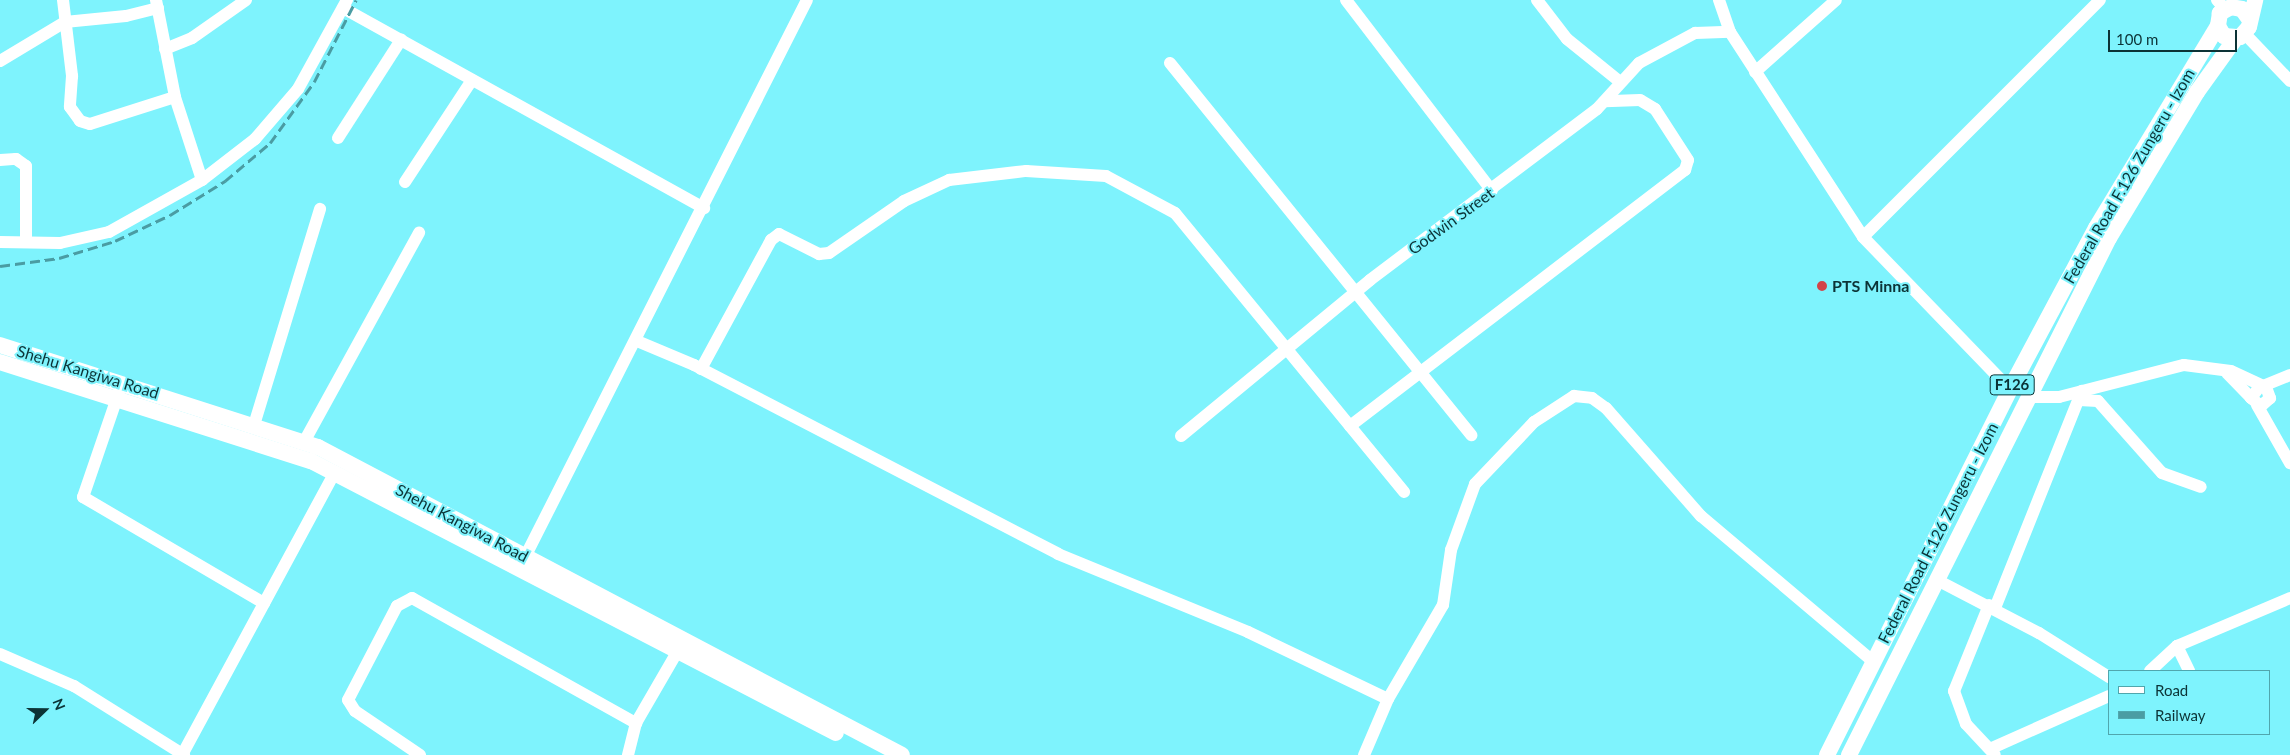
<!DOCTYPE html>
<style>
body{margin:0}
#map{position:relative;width:2290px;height:755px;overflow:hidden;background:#7ef3fd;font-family:Lato,sans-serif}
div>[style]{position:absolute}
.minor>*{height:12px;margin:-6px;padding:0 6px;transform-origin:6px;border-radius:6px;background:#fff}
.major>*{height:16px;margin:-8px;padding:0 8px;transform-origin:8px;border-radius:8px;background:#fff}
.rail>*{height:2.5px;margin-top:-1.25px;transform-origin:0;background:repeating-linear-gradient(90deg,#4a9ca3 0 10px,transparent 0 15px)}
.dots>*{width:14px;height:14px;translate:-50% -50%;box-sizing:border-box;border:2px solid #7ef3fd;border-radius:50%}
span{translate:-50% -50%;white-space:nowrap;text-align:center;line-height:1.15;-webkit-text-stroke:4px #7ef3fd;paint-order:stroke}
.shield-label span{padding:1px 4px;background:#7ef3fd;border:1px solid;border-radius:4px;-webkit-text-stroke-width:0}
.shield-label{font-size:15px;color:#0c3336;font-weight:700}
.street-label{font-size:16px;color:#0c3336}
.poi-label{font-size:16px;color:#0c3336;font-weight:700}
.left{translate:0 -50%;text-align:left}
.legend{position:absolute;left:2108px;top:670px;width:162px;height:65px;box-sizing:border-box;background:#7ef3fd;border:1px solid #50a6ad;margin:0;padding:6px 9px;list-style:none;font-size:15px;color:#0c3336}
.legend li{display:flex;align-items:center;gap:10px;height:25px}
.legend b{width:25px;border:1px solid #50a6ad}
.north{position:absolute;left:20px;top:685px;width:50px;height:50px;-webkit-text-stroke:4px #7ef3fd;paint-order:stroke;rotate:68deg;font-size:14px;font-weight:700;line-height:20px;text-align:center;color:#0c3336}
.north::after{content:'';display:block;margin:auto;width:18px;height:22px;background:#0c3336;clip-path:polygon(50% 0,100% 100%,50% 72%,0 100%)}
.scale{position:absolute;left:2108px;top:30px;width:129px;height:22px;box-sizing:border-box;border:2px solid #0c3336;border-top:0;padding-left:6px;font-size:15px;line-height:18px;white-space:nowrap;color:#0c3336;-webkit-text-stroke:4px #7ef3fd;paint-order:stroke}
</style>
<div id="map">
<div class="minor">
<div style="left:63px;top:0;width:77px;rotate:83.2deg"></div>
<div style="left:72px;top:76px;width:31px;rotate:94deg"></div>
<div style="left:70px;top:107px;width:17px;rotate:54deg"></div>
<div style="left:80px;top:121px;width:10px;rotate:17deg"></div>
<div style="left:90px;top:124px;width:89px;rotate:-17.6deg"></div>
<div style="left:156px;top:0;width:99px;rotate:78.9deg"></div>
<div style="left:175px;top:97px;width:87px;rotate:72deg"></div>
<div style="left:1346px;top:0;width:240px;rotate:52.6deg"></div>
<div style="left:1537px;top:0;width:49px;rotate:52.4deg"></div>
<div style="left:1567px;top:39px;width:67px;rotate:38.9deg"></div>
<div style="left:1719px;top:0;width:34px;rotate:71deg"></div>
<div style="left:1730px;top:32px;width:244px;rotate:57deg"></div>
<div style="left:1863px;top:237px;width:211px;rotate:46deg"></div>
<div style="left:2217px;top:0;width:12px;rotate:48deg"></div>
<div style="left:343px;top:8px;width:413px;rotate:29deg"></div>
<div style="left:2245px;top:34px;width:65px;rotate:46.2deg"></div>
<div style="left:165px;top:49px;width:29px;rotate:-22deg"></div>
<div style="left:192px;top:38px;width:66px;rotate:-35.1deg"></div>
<div style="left:0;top:61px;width:76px;rotate:-31deg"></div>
<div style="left:65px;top:22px;width:61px;rotate:-5.6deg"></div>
<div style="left:126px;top:16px;width:33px;rotate:-14deg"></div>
<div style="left:1170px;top:63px;width:479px;rotate:51deg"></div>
<div style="left:1755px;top:72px;width:108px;rotate:-41.6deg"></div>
<div style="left:338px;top:138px;width:117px;rotate:-57.3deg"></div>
<div style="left:0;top:160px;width:16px;rotate:-4deg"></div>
<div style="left:16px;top:159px;width:12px;rotate:35deg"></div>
<div style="left:26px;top:166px;width:76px;rotate:90deg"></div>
<div style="left:405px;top:182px;width:122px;rotate:-56.7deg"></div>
<div style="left:1863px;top:237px;width:335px;rotate:-45deg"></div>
<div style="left:0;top:242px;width:60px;rotate:1deg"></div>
<div style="left:60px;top:243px;width:50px;rotate:-12.7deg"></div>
<div style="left:109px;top:232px;width:107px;rotate:-29.2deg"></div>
<div style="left:202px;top:180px;width:67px;rotate:-37.7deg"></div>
<div style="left:255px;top:139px;width:66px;rotate:-49.3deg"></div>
<div style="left:298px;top:89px;width:102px;rotate:-61.2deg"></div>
<div style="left:637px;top:341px;width:62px;rotate:22.8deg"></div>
<div style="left:694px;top:365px;width:410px;rotate:27.4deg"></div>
<div style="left:1058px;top:554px;width:205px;rotate:22.3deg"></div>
<div style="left:1248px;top:632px;width:155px;rotate:25.6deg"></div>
<div style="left:701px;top:369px;width:147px;rotate:-61.5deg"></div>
<div style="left:771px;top:240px;width:10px;rotate:-37deg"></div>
<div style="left:779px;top:234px;width:45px;rotate:26.6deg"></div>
<div style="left:819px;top:254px;width:10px;rotate:-6deg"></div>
<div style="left:829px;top:253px;width:91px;rotate:-34.7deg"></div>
<div style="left:904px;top:201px;width:50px;rotate:-25deg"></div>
<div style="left:949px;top:180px;width:78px;rotate:-6.7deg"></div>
<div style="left:1026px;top:171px;width:80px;rotate:3.6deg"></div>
<div style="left:1106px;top:176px;width:78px;rotate:28.2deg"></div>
<div style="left:1175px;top:213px;width:361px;rotate:50.6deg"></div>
<div style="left:2227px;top:373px;width:35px;rotate:46deg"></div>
<div style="left:2263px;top:386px;width:29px;rotate:-22deg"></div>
<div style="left:119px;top:392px;width:111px;rotate:108.9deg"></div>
<div style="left:83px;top:497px;width:210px;rotate:30.4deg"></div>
<div style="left:2030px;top:397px;width:29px"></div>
<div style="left:2059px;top:397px;width:129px;rotate:-14.4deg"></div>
<div style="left:2184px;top:365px;width:47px;rotate:7.3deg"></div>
<div style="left:2231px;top:371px;width:38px;rotate:25deg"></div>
<div style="left:2266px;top:387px;width:12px;rotate:70deg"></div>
<div style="left:2270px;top:398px;width:12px;rotate:138deg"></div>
<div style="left:2261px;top:406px;width:13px;rotate:-141deg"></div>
<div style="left:2251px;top:398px;width:15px;rotate:-53deg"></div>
<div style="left:2079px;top:400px;width:19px;rotate:3deg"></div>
<div style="left:2098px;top:401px;width:96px;rotate:48.4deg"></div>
<div style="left:2162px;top:473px;width:41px;rotate:19.7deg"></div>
<div style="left:2257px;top:405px;width:67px;rotate:60.4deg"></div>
<div style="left:254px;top:425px;width:226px;rotate:-73deg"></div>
<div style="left:1350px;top:426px;width:422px;rotate:-37.4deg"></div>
<div style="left:1685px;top:170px;width:10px;rotate:-73deg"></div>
<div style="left:1688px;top:160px;width:61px;rotate:-122.9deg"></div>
<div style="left:1655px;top:109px;width:17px;rotate:-149deg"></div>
<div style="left:1640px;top:100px;width:35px;rotate:178deg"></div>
<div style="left:1181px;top:436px;width:245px;rotate:-39.5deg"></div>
<div style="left:1370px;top:280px;width:284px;rotate:-37deg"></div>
<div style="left:1597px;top:109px;width:62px;rotate:-47.6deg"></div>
<div style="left:1639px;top:63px;width:64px;rotate:-28.2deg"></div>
<div style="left:1695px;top:33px;width:35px;rotate:-2deg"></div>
<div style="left:304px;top:442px;width:239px;rotate:-61.2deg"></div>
<div style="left:525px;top:557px;width:624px;rotate:-63.15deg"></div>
<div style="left:1937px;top:580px;width:115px;rotate:27.5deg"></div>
<div style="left:2039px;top:633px;width:83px;rotate:32.2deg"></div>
<div style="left:1989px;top:605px;width:93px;rotate:112.1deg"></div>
<div style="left:1954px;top:691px;width:35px;rotate:70deg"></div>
<div style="left:1966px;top:724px;width:42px;rotate:46.9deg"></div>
<div style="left:1995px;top:608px;width:234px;rotate:-68.2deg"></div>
<div style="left:2177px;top:646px;width:28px;rotate:64deg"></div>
<div style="left:0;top:654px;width:81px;rotate:23.4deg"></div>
<div style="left:74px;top:686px;width:130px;rotate:32.1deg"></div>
<div style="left:2150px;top:671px;width:37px;rotate:-43deg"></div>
<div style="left:2177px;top:646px;width:123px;rotate:-23deg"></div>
<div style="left:1992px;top:748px;width:128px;rotate:-24deg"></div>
<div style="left:182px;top:755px;width:322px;rotate:-61.6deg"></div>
<div style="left:420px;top:755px;width:78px;rotate:-145.9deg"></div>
<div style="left:355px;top:711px;width:13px;rotate:-122deg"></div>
<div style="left:348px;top:700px;width:106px;rotate:-62.5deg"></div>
<div style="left:397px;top:606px;width:17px;rotate:-28deg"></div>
<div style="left:412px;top:598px;width:257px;rotate:29.2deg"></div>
<div style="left:628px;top:755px;width:33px;rotate:-76deg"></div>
<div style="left:636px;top:723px;width:80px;rotate:-59.9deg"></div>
<div style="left:1364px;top:755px;width:61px;rotate:-66.8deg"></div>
<div style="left:1388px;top:699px;width:109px;rotate:-59.7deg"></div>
<div style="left:1443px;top:605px;width:56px;rotate:-81.7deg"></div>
<div style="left:1451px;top:550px;width:70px;rotate:-70deg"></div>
<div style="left:1475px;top:484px;width:86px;rotate:-46.4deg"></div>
<div style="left:1534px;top:422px;width:48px;rotate:-33deg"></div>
<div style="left:1574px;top:396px;width:18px;rotate:6deg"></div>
<div style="left:1592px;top:398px;width:17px;rotate:36deg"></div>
<div style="left:1606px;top:408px;width:144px;rotate:48.7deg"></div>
<div style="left:1701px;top:516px;width:226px;rotate:40.2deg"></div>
</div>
<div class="major">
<div style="left:2249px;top:19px;width:12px;rotate:-125deg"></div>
<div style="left:2242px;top:9px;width:11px;rotate:-170deg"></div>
<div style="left:2231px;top:7px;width:13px;rotate:151deg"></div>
<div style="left:2220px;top:13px;width:13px;rotate:99deg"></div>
<div style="left:2218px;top:26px;width:12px;rotate:59deg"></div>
<div style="left:2224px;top:36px;width:16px;rotate:4deg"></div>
<div style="left:2240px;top:37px;width:13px;rotate:-48deg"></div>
<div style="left:2249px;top:27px;width:28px;rotate:-77deg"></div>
<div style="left:0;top:345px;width:334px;rotate:17.8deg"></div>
<div style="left:318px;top:447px;width:660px;rotate:27.81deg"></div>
<div style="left:0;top:362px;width:326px;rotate:17.7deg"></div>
<div style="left:311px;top:461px;width:591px;rotate:27.39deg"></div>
<div style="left:1827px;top:755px;width:409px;rotate:-63.4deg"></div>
<div style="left:2010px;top:389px;width:183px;rotate:-61.9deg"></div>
<div style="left:2096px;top:228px;width:236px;rotate:-58.9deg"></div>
<div style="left:1849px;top:755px;width:579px;rotate:-63.3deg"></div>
<div style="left:2109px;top:238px;width:170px;rotate:-58.9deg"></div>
<div style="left:2197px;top:92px;width:67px;rotate:-54.2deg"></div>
</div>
<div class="rail">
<div style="left:0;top:266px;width:60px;rotate:-7.7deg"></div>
<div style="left:59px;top:258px;width:59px;rotate:-16.9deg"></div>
<div style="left:115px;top:241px;width:61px;rotate:-25.3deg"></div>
<div style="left:170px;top:215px;width:65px;rotate:-31.7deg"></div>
<div style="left:225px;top:181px;width:59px;rotate:-40.2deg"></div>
<div style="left:270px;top:143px;width:75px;rotate:-54.2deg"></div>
<div style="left:314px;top:82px;width:92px;rotate:-62.9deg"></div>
</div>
<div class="dots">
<div style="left:1822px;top:286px;background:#d24348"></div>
</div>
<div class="shield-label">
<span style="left:2012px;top:385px">F126</span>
</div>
<div class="street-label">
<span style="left:2129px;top:176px;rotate:-60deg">Federal Road F.126 Zungeru - Izom</span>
<span style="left:1451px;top:221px;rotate:-36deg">Godwin Street</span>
<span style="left:88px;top:372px;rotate:17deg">Shehu Kangiwa Road</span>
<span style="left:462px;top:523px;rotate:28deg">Shehu Kangiwa Road</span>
<span style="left:1938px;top:533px;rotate:-63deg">Federal Road F.126 Zungeru - Izom</span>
</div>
<div class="poi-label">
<span class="left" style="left:1832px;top:286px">PTS Minna</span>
</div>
<ul class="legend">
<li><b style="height:6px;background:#fff"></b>Road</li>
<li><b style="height:6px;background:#4a9ca3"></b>Railway</li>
</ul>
<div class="north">N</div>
<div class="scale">100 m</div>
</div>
